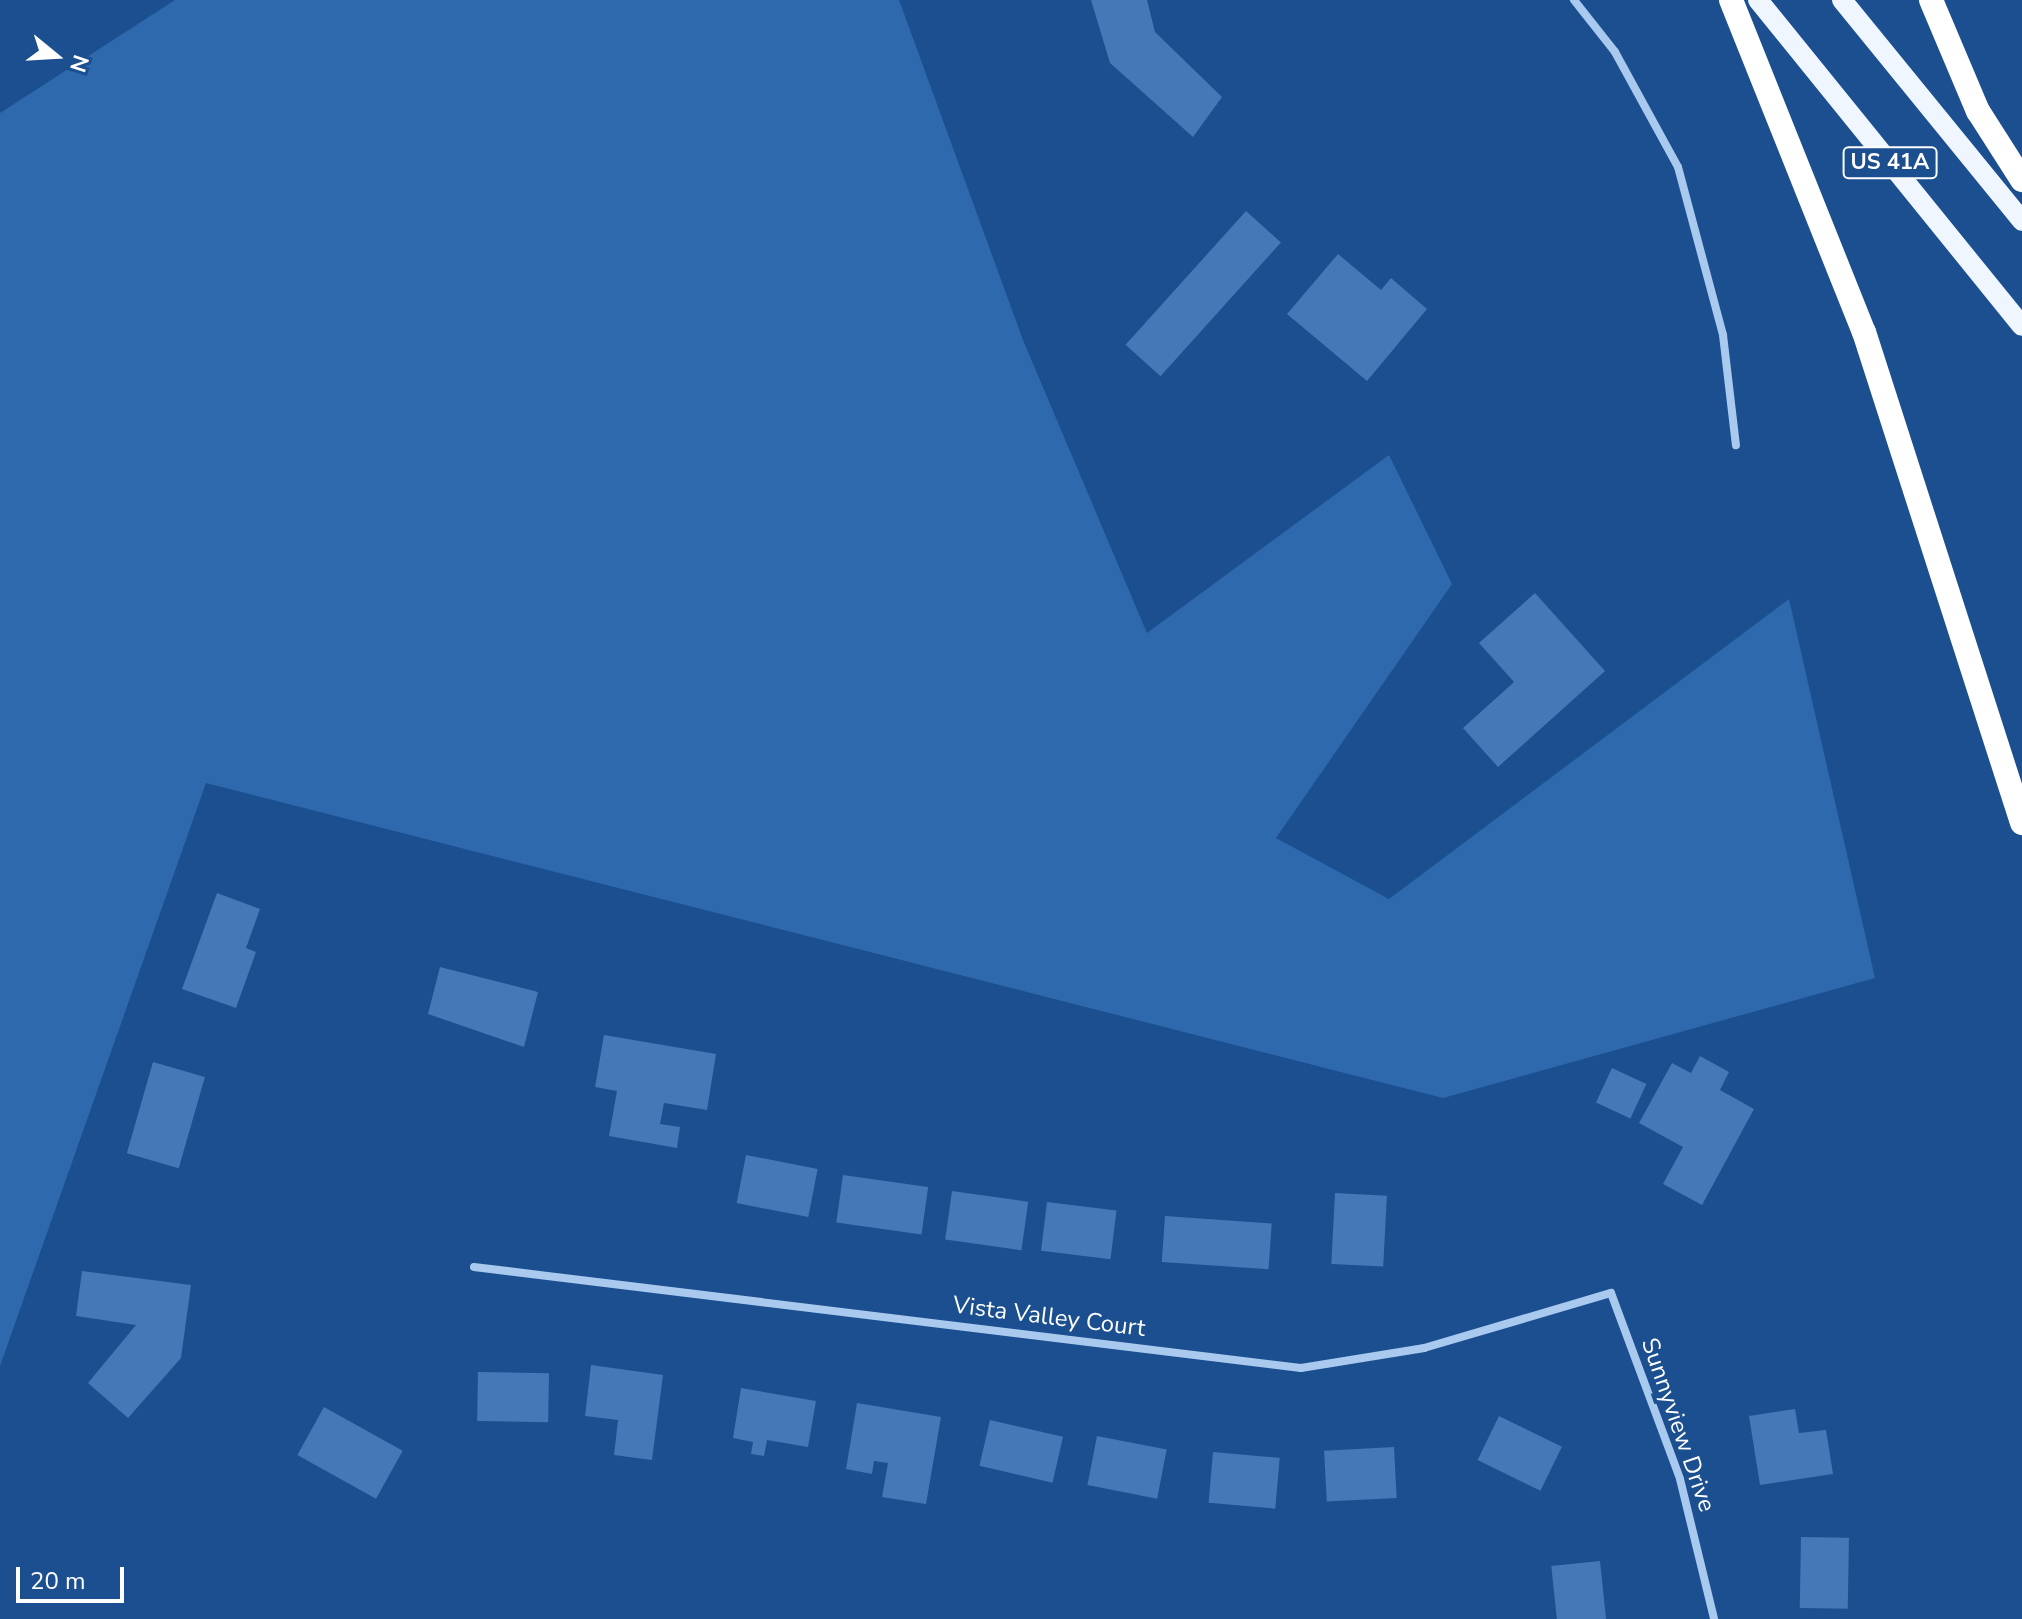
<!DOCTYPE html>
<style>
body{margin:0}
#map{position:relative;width:2022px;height:1619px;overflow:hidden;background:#1b4f8f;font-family:"Nunito Sans",sans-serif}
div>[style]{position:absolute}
.green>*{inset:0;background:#2e69ad}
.building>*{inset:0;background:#4478b7;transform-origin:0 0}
.street>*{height:8px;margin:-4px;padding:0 4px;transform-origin:4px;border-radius:4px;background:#a9c9ee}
.primary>*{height:20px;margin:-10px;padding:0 10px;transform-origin:10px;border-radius:10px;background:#f0f6ff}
.highway>*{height:24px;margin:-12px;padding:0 12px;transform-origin:12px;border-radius:12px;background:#fff}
span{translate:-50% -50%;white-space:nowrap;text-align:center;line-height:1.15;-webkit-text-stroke:8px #1b4f8f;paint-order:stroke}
.shield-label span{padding:2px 6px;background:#1b4f8f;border:2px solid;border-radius:6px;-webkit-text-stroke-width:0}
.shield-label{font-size:22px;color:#fff;font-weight:700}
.street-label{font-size:24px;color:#fff}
.north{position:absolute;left:16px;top:16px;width:80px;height:80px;-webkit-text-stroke:6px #1b4f8f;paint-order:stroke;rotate:108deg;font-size:22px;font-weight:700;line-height:32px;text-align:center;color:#fff}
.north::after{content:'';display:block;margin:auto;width:28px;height:36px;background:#fff;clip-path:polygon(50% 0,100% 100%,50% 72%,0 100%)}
.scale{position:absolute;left:16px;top:1567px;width:108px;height:36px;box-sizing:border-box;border:4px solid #fff;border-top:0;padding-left:10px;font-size:24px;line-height:28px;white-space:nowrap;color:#fff;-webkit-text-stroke:6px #1b4f8f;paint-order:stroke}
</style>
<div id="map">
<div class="green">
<div style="clip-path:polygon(175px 0,899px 0,1023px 340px,1147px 633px,1389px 455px,1452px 584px,1276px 838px,1389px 899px,1789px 599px,1875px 978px,1443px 1098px,206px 783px,0 1366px,0 113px)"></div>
</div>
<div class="building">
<div style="clip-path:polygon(1091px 0,1147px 0,1155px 32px,1222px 97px,1193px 137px,1110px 63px)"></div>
<div style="left:1246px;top:211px;width:47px;height:180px;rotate:42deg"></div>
<div style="clip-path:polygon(1338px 254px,1381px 290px,1391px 278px,1427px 309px,1367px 381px,1287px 314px)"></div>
<div style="clip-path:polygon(1535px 593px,1605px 671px,1498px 767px,1463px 728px,1514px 682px,1479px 643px)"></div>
<div style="clip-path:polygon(217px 893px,260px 909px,246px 948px,256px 952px,236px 1008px,182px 989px)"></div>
<div style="clip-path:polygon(440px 967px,538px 992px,524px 1047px,428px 1014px)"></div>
<div style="clip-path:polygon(604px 1035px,716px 1054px,707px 1110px,664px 1103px,660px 1124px,680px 1127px,677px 1148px,609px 1136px,617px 1091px,595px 1087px)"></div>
<div style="clip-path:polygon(1700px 1056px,1729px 1072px,1720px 1090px,1754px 1109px,1702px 1205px,1663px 1184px,1683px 1147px,1639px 1123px,1672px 1063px,1691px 1073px)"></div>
<div style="left:153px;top:1062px;width:54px;height:95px;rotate:16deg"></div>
<div style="left:1612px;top:1068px;width:38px;height:38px;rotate:25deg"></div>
<div style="left:746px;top:1155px;width:73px;height:49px;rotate:11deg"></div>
<div style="left:843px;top:1175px;width:86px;height:48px;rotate:8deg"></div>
<div style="left:952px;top:1191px;width:77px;height:49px;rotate:8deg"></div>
<div style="left:1335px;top:1193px;width:52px;height:71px;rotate:3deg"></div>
<div style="left:1047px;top:1202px;width:70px;height:49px;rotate:7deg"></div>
<div style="left:1165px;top:1216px;width:107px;height:46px;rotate:4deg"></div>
<div style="clip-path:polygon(82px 1271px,191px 1285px,181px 1358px,128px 1418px,88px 1383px,136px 1325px,76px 1316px)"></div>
<div style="clip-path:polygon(591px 1365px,663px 1375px,652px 1460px,614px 1455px,618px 1420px,585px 1416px)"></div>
<div style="left:478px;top:1372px;width:71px;height:49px;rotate:1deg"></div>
<div style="clip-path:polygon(741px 1388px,816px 1401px,808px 1447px,767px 1440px,764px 1456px,751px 1454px,753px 1442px,733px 1438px)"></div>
<div style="clip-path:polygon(857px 1403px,941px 1417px,926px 1504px,882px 1497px,888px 1463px,874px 1461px,872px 1474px,846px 1469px)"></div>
<div style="left:324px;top:1407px;width:90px;height:55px;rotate:29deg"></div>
<div style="clip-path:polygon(1795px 1409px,1799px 1433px,1826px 1430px,1833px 1474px,1760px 1485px,1749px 1416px)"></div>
<div style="left:1499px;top:1416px;width:70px;height:49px;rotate:26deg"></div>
<div style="left:990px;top:1420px;width:75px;height:47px;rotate:13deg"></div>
<div style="left:1097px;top:1436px;width:71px;height:50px;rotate:11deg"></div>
<div style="left:1394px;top:1447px;width:51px;height:70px;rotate:87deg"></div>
<div style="left:1213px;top:1452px;width:67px;height:51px;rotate:5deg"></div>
<div style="left:1801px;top:1537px;width:48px;height:71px;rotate:1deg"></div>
<div style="left:1600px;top:1561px;width:58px;height:49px;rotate:84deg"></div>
</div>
<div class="street">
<div style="left:1574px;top:0;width:66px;rotate:51.7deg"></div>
<div style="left:1615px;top:52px;width:131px;rotate:61.3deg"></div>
<div style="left:1678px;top:167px;width:174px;rotate:75deg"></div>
<div style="left:1723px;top:335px;width:111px;rotate:83.3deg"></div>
<div style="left:474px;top:1267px;width:833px;rotate:6.96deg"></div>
<div style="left:1301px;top:1368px;width:125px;rotate:-9.2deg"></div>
<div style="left:1424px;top:1348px;width:195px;rotate:-16.4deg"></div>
<div style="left:1611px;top:1293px;width:198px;rotate:69.6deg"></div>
<div style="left:1680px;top:1479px;width:144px;rotate:76.3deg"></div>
</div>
<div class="primary">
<div style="left:1758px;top:0;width:419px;rotate:51deg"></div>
<div style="left:1842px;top:0;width:285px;rotate:50.8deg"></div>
</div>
<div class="highway">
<div style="left:1731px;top:0;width:358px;rotate:68.2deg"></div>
<div style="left:1864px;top:332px;width:516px;rotate:72.16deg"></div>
<div style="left:1931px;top:0;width:121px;rotate:67.1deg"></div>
<div style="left:1978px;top:111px;width:82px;rotate:57.5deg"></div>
</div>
<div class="shield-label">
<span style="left:1890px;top:163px">US 41A</span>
</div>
<div class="street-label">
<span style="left:1049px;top:1317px;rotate:7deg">Vista Valley Court</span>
<span style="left:1678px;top:1425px;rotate:71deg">Sunnyview Drive</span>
</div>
<div class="north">N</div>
<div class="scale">20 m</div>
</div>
